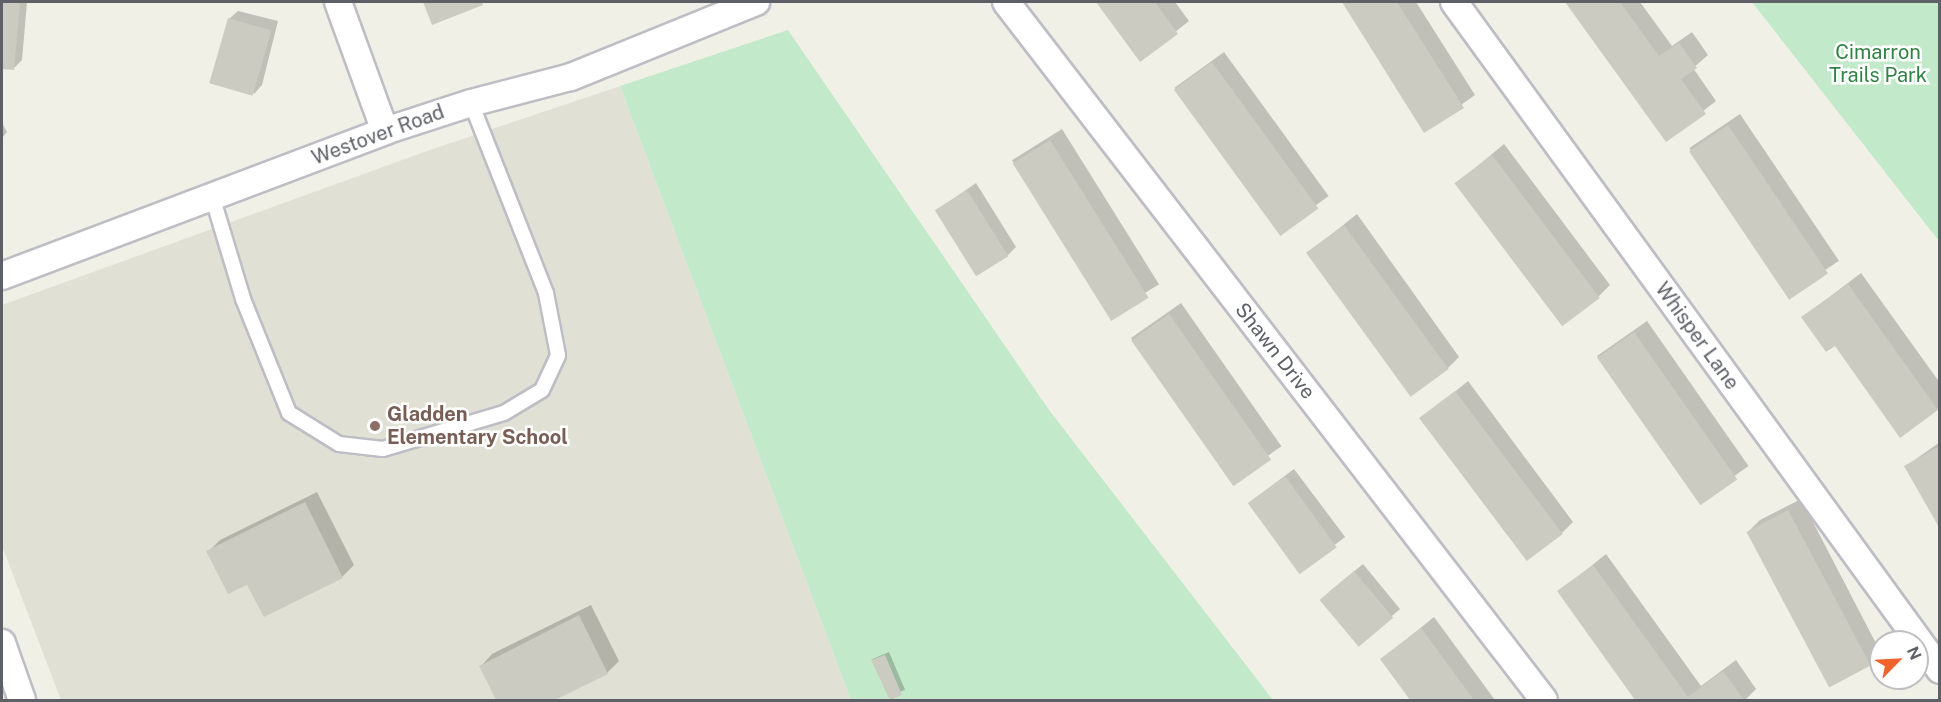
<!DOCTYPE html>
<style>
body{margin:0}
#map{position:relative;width:1941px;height:702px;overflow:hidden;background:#f0f0e6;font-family:"Public Sans",sans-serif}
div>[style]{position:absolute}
.education>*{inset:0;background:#e1e0d4}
.green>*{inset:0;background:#c2e9ca}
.shadow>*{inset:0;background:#0003;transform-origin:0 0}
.building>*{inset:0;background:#cbcbc2;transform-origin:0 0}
.roads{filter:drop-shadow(2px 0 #bdbec5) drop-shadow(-2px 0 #bdbec5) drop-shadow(0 2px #bdbec5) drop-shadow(0 -2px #bdbec5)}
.lane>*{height:14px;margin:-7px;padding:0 7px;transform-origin:7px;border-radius:7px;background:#fff}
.street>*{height:26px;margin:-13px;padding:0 13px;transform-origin:13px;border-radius:13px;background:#fff}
.dots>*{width:16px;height:16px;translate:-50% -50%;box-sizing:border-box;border:3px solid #fff;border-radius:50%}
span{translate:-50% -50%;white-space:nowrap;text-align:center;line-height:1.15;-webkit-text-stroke:5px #fff;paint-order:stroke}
.park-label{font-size:20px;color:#308245}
.street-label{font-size:20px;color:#5d6067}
.education-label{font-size:20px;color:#785e54;font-weight:700}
.left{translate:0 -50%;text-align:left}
.frame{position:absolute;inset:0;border:3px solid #5d6067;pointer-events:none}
.north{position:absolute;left:1869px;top:630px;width:60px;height:60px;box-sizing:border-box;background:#fff;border:2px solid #bebfc2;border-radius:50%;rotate:66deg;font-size:16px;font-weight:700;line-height:24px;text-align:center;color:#5d6067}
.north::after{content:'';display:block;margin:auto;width:21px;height:27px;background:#f1632c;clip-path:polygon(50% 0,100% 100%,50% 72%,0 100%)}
</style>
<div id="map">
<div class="education">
<div style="clip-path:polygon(620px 86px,851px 700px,61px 700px,2px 546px,2px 305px,427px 151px)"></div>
</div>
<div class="green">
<div style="clip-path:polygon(1752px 2px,1939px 2px,1939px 241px)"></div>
<div style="clip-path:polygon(788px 30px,1049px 410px,1273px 700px,851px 700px,620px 86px)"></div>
</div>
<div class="shadow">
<div style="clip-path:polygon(2px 2px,27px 2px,22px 60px,14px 68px,2px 67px)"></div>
<div style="clip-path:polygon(425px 2px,485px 2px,433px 23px)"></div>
<div style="clip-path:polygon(1097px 2px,1175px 2px,1189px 21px,1140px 60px)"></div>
<div style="clip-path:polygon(1343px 2px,1416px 2px,1475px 95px,1424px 131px)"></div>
<div style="clip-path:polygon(1567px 2px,1640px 2px,1672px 46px,1692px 32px,1708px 55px,1693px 68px,1716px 101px,1666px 140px)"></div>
<div style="clip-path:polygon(238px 11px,278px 21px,262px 85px,254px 94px,229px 19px)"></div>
<div style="left:1224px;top:52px;width:178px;height:61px;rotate:54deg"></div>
<div style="left:1740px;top:114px;width:177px;height:61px;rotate:56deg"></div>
<div style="clip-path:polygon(2px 123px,7px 132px,2px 138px)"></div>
<div style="left:1062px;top:129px;width:183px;height:59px;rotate:58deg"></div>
<div style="clip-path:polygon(1504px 144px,1610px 285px,1598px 297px,1456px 184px)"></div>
<div style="clip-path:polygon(976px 183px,1016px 247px,1008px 255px,937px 210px)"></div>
<div style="clip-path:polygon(1357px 214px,1459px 357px,1447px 369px,1308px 253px)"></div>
<div style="clip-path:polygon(1861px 273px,1940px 383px,1940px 407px,1900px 436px,1835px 344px,1803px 317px)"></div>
<div style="left:1181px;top:303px;width:175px;height:61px;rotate:55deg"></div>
<div style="left:1647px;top:321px;width:177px;height:61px;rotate:55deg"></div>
<div style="clip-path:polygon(1468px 381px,1573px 522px,1561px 534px,1421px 419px)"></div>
<div style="clip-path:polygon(1940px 442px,1940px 526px,1906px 466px)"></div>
<div style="left:1294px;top:469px;width:85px;height:57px;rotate:53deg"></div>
<div style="clip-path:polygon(317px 492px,354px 565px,342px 577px,248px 583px,208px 552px,220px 540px)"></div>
<div style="clip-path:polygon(1801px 499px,1881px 653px,1869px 665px,1748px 532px,1760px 520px)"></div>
<div style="clip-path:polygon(1606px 554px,1701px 686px,1736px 660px,1756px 689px,1745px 700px,1637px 700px,1559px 592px)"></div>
<div style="clip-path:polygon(1363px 564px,1400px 609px,1358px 645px,1329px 592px)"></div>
<div style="clip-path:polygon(591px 605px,619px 661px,607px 673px,552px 700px,498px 700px,481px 666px,492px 654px)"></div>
<div style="clip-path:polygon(1434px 617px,1495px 700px,1412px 700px,1382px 659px)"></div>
<div style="left:889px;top:652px;width:41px;height:18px;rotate:67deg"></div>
</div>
<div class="building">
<div style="clip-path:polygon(2px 2px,20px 2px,14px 70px,2px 69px)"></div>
<div style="clip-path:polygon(423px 2px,482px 2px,483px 5px,432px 25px)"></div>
<div style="clip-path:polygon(1096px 2px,1155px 2px,1178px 34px,1140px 62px)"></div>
<div style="clip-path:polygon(1342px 2px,1397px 2px,1464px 108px,1424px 133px)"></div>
<div style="clip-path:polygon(1565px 2px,1620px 2px,1659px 56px,1679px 43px,1697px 68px,1681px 79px,1706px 114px,1666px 142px)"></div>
<div style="left:228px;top:18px;width:45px;height:68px;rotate:16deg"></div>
<div style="left:1212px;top:62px;width:181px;height:47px;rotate:54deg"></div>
<div style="left:1728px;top:125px;width:179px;height:47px;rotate:56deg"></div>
<div style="left:1050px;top:140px;width:186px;height:44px;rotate:58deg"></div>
<div style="left:1492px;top:155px;width:179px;height:47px;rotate:53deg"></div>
<div style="left:967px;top:190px;width:78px;height:38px;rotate:58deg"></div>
<div style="left:1344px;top:225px;width:178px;height:47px;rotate:54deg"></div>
<div style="clip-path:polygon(1848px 284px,1938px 410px,1900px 438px,1835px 346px,1826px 352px,1801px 317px)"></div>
<div style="left:1169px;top:314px;width:178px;height:46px;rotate:55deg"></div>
<div style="left:1634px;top:332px;width:180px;height:45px;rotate:55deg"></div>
<div style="left:1455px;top:391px;width:179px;height:45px;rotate:53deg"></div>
<div style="clip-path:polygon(1940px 446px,1940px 529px,1904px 466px)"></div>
<div style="left:1285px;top:476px;width:88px;height:46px;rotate:54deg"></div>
<div style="clip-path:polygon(305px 502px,343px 578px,264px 617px,247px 585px,228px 594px,206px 551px)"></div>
<div style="left:1788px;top:510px;width:176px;height:47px;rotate:62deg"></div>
<div style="clip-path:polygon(1593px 565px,1688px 697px,1723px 671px,1744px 700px,1635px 700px,1557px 591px)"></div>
<div style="left:1354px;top:571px;width:61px;height:45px;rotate:50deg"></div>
<div style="clip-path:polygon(579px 615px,608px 674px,555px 700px,496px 700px,479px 666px)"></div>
<div style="clip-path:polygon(1421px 628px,1474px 700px,1410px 700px,1380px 659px)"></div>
<div style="clip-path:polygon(885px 655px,902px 695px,890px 700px,871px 660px)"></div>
</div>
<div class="roads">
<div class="lane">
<div style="left:212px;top:196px;width:108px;rotate:73.2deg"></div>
<div style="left:243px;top:299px;width:123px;rotate:68deg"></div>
<div style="left:289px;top:413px;width:59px;rotate:31.8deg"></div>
<div style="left:339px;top:444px;width:44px;rotate:6.5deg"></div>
<div style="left:383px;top:449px;width:126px;rotate:-16.6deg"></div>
<div style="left:504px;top:413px;width:44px;rotate:-31.2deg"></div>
<div style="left:542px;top:390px;width:38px;rotate:-65deg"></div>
<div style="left:558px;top:355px;width:63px;rotate:-101deg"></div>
<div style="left:546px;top:293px;width:204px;rotate:-111.5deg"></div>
</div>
<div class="street">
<div style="left:338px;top:2px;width:137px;rotate:70deg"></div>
<div style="left:1006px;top:2px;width:881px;rotate:52.38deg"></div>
<div style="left:1454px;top:2px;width:826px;rotate:53.96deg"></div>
<div style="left:2px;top:276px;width:410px;rotate:-20.7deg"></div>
<div style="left:385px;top:131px;width:90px;rotate:-18deg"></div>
<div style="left:471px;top:103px;width:103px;rotate:-14.6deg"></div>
<div style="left:571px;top:77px;width:200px;rotate:-22.1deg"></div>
<div style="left:2px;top:643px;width:60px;rotate:70.7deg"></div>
</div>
</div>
<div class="dots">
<div style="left:375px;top:426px;background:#8d6e63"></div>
</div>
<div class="park-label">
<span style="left:1878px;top:64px">Cimarron<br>Trails Park</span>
</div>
<div class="street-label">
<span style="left:378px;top:135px;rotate:-20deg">Westover Road</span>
<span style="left:1697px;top:336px;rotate:54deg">Whisper Lane</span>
<span style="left:1275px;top:351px;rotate:52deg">Shawn Drive</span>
</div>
<div class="education-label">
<span class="left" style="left:387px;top:426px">Gladden<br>Elementary School</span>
</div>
<div class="frame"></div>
<div class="north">N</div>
</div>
